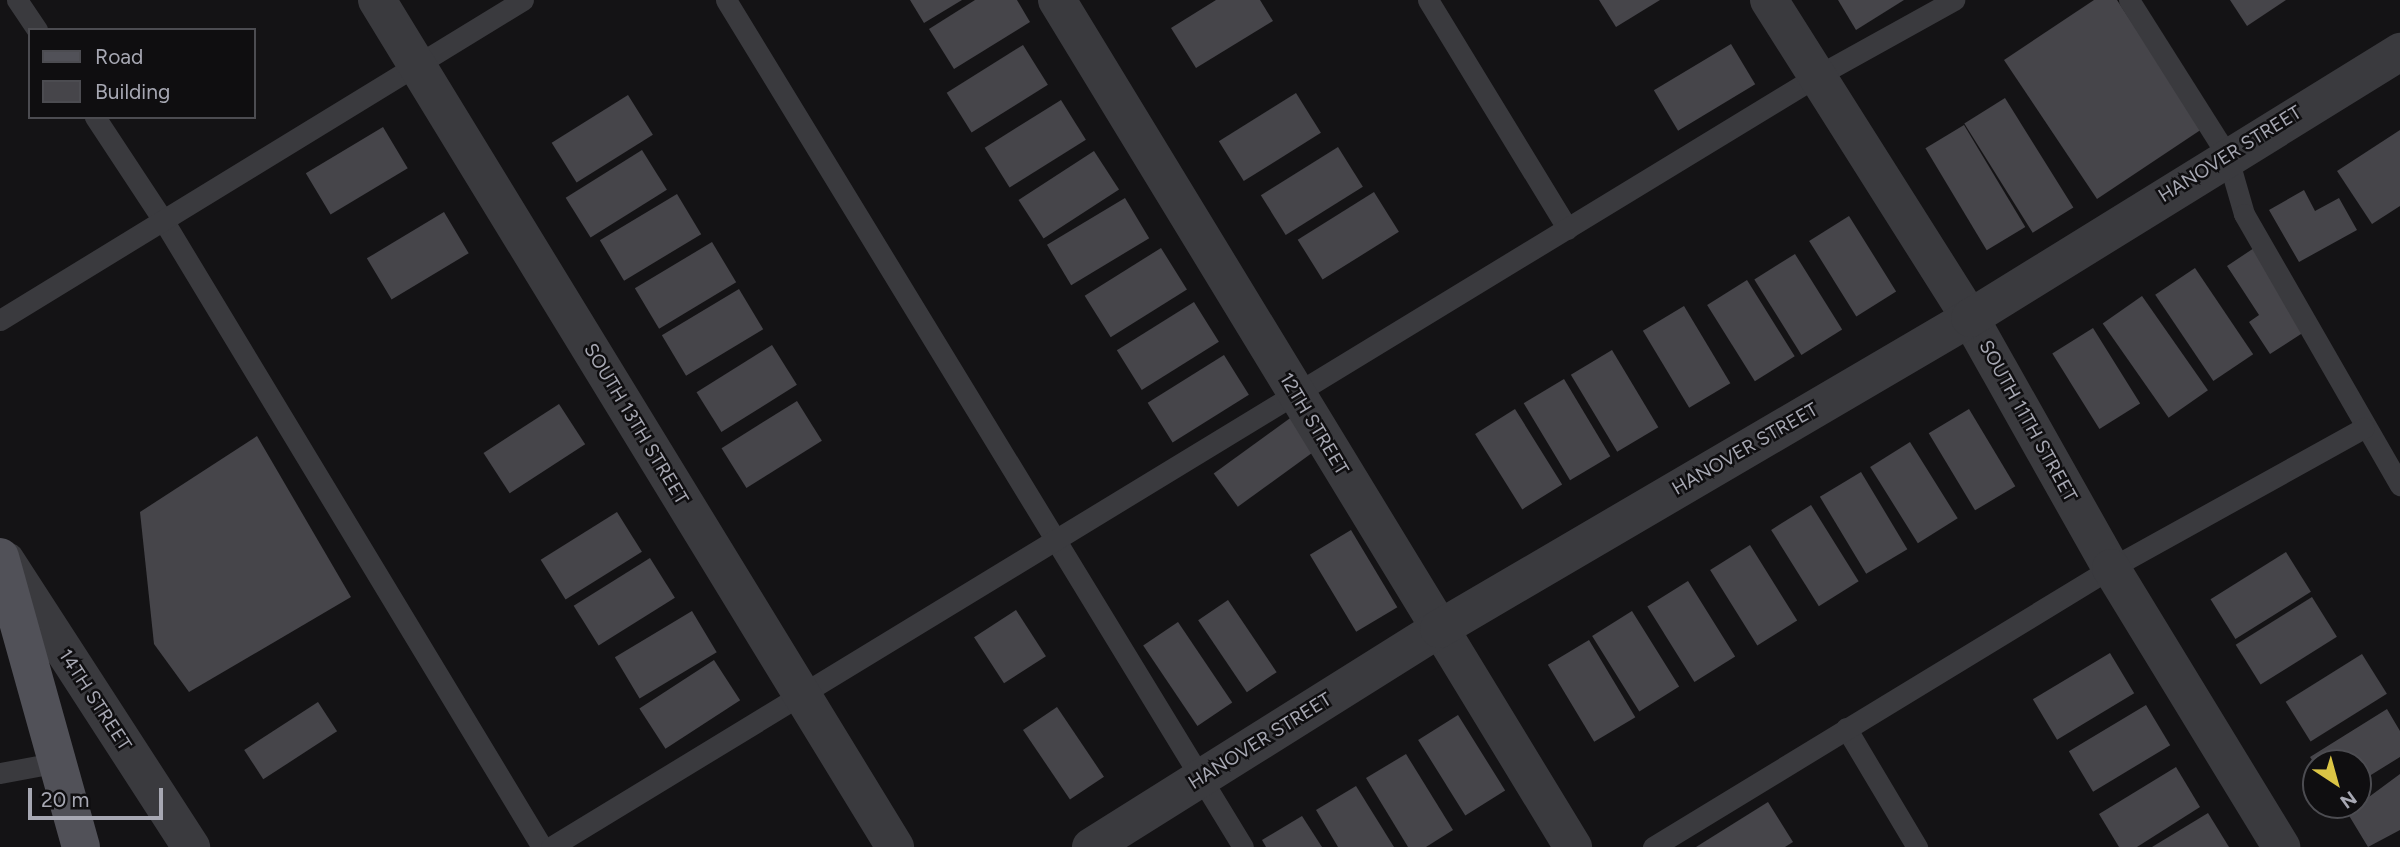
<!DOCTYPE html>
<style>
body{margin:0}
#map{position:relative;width:2400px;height:847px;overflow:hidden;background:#141315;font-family:Figtree,sans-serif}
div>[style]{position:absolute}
.building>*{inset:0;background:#46454a;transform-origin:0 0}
.service>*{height:21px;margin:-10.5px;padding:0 10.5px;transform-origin:10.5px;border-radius:10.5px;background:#3a3a3e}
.minor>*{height:38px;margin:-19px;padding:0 19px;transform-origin:19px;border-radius:19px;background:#3a3a3e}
.tertiary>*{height:38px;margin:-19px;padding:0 19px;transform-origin:19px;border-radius:19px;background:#3a3a3e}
.primary>*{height:38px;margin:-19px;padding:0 19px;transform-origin:19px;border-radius:19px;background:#515158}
span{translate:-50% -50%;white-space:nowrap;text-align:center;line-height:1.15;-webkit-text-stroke:5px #0f0e10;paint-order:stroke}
.street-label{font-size:19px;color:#a7a8b3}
.legend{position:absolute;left:28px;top:28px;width:228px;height:91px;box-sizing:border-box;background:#0f0e10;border:2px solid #4c4c51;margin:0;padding:9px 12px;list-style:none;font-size:21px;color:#a7a8b3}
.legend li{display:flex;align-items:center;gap:14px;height:35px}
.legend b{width:35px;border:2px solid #4c4c51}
.north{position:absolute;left:2302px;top:749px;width:70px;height:70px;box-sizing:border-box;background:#0f0e10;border:2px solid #4c4c51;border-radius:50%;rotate:144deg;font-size:19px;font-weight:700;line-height:28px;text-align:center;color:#a7a8b3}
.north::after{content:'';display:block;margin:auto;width:24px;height:32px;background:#dbc545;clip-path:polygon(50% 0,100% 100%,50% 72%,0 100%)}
.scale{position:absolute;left:28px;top:788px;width:135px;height:32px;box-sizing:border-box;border:4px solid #a7a8b3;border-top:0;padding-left:9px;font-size:21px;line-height:24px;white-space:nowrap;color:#a7a8b3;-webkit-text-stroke:5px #0f0e10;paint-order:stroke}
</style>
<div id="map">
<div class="building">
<div style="clip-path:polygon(910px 0,962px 0,924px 23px)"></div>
<div style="clip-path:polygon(975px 0,1017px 0,1030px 22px,954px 69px,929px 29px)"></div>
<div style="clip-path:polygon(1216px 0,1260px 0,1273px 21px,1196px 68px,1171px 28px)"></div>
<div style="clip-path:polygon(1599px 0,1660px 0,1616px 27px)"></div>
<div style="clip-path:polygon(1838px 0,1904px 0,1856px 30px)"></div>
<div style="clip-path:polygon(2094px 0,2117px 0,2202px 129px,2097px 199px,2004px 60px)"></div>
<div style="clip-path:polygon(2230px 0,2286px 0,2247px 26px)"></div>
<div style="left:1731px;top:44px;width:47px;height:90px;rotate:59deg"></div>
<div style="left:1023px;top:45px;width:47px;height:90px;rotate:58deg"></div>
<div style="left:1296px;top:93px;width:47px;height:91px;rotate:58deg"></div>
<div style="left:628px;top:95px;width:47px;height:90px;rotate:58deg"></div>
<div style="left:2005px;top:98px;width:129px;height:48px;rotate:58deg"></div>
<div style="left:1061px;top:100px;width:47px;height:90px;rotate:58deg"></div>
<div style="left:1964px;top:125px;width:119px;height:45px;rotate:59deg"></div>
<div style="left:383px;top:127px;width:48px;height:90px;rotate:59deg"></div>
<div style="clip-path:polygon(2400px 130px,2400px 206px,2372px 224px,2337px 171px)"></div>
<div style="left:1338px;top:147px;width:47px;height:91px;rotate:58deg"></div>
<div style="left:642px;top:150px;width:47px;height:90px;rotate:58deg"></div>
<div style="left:1094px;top:151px;width:46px;height:90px;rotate:57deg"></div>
<div style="clip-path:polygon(2304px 190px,2315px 211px,2339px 198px,2357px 230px,2299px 262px,2269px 210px)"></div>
<div style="left:1374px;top:192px;width:47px;height:90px;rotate:58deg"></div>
<div style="left:677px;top:194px;width:47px;height:90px;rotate:59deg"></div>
<div style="left:1125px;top:198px;width:47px;height:91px;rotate:59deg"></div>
<div style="left:444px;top:212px;width:48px;height:90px;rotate:59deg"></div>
<div style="left:1849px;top:216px;width:89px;height:47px;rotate:58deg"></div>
<div style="left:712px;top:242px;width:47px;height:90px;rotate:59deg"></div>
<div style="clip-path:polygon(2263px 242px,2318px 323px,2270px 354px,2249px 322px,2259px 315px,2227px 266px)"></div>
<div style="left:1161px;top:248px;width:49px;height:90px;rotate:58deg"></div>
<div style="left:1795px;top:254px;width:89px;height:48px;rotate:58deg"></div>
<div style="left:2195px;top:268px;width:104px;height:48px;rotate:56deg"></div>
<div style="left:1747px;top:280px;width:90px;height:47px;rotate:58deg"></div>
<div style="left:739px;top:289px;width:47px;height:90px;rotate:59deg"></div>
<div style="left:2142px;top:296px;width:115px;height:48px;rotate:55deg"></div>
<div style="left:1194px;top:302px;width:47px;height:91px;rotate:58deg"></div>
<div style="left:1684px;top:306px;width:90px;height:48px;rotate:59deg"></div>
<div style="left:2093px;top:328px;width:89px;height:48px;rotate:58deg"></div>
<div style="left:772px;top:345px;width:47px;height:89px;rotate:58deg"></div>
<div style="left:1612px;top:350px;width:90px;height:48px;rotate:59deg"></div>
<div style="left:1224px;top:355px;width:47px;height:90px;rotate:58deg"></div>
<div style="left:1564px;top:379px;width:90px;height:47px;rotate:59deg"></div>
<div style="left:797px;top:401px;width:47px;height:89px;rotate:58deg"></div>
<div style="left:559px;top:404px;width:48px;height:90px;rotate:57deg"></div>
<div style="left:1515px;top:409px;width:89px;height:47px;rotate:58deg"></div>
<div style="left:1969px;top:409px;width:90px;height:47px;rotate:59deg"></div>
<div style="left:1293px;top:416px;width:41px;height:98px;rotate:54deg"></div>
<div style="clip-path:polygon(257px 436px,351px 597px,189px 692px,154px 644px,140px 512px)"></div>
<div style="left:1910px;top:442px;width:90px;height:47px;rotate:58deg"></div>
<div style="left:1861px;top:472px;width:90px;height:48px;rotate:59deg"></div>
<div style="left:1811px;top:505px;width:90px;height:47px;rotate:58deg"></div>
<div style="left:617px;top:512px;width:47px;height:90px;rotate:58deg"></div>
<div style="left:1351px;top:530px;width:90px;height:48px;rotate:59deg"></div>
<div style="left:1750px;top:545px;width:89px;height:47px;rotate:58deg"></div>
<div style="left:2286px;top:552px;width:47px;height:89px;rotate:58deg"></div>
<div style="left:650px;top:558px;width:47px;height:90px;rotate:58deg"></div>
<div style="left:1688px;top:581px;width:89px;height:48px;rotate:58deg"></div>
<div style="left:2312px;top:597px;width:47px;height:90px;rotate:58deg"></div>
<div style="left:1228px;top:600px;width:87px;height:36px;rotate:56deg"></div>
<div style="left:1016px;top:610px;width:55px;height:50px;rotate:57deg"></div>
<div style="left:692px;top:611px;width:48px;height:90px;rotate:59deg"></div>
<div style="left:1632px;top:611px;width:89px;height:47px;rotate:58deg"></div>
<div style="left:1178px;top:622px;width:97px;height:42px;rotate:56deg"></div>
<div style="left:1589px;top:640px;width:90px;height:48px;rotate:59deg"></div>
<div style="left:2110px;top:653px;width:47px;height:90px;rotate:59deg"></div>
<div style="left:2362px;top:654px;width:47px;height:90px;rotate:58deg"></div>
<div style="left:714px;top:660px;width:48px;height:89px;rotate:57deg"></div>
<div style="left:318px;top:702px;width:35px;height:88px;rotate:57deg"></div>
<div style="left:2146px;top:705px;width:47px;height:90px;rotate:59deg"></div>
<div style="left:1057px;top:707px;width:84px;height:41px;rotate:56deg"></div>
<div style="clip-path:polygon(2387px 709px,2400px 731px,2400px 757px,2358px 783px,2358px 763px,2314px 763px,2310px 757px)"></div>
<div style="left:1458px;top:715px;width:89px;height:47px;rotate:58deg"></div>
<div style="clip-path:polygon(1406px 754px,1453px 830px,1426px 847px,1408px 847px,1366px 778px)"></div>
<div style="clip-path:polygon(2176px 767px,2200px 807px,2137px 847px,2119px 847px,2099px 814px)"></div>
<div style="clip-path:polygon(2400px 774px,2400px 830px,2368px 847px,2345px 809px,2358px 805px)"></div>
<div style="clip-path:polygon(1356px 786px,1394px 847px,1338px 847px,1316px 810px)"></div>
<div style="clip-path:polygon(1768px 802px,1793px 842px,1785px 847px,1696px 847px)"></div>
<div style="clip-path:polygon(2208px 813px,2229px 847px,2152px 847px)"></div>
<div style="clip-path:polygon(1302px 816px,1322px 847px,1266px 847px,1262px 840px)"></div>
</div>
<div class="service">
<div style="left:17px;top:0;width:36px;rotate:56deg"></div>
<div style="left:726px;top:0;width:992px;rotate:58.6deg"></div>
<div style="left:1428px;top:0;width:268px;rotate:58.6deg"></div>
<div style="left:2129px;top:0;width:183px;rotate:57.7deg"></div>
<div style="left:2227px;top:155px;width:61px;rotate:73.9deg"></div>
<div style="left:2244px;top:214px;width:313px;rotate:60.1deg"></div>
<div style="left:95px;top:117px;width:123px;rotate:56.6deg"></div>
<div style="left:163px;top:220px;width:733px;rotate:58.85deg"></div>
<div style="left:0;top:320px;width:613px;rotate:-31.46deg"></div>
<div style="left:1846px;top:728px;width:139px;rotate:59.2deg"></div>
<div style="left:0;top:773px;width:60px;rotate:-10.6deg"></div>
<div style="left:551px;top:847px;width:1482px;rotate:-31.34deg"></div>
<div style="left:1817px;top:76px;width:157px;rotate:-29deg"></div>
<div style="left:1653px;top:847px;width:536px;rotate:-31.35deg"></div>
<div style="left:2111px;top:568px;width:289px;rotate:-29deg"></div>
</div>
<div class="minor">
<div style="left:377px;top:0;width:993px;rotate:58.55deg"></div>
<div style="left:1057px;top:0;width:992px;rotate:58.65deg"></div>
<div style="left:1769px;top:0;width:376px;rotate:57.7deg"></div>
<div style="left:1970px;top:318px;width:287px;rotate:60.6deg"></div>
<div style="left:2111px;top:568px;width:327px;rotate:58.6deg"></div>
<div style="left:6px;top:561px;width:341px;rotate:57.1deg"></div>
</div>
<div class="tertiary">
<div style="left:1091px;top:847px;width:411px;rotate:-32.1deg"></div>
<div style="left:1439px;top:629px;width:615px;rotate:-30.36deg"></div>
<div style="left:1970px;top:318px;width:506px;rotate:-31.74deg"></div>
</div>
<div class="primary">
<div style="left:0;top:557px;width:301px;rotate:74.4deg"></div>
</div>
<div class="street-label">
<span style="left:2230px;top:154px;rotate:-32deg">HANOVER STREET</span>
<span style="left:2028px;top:421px;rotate:61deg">SOUTH 11TH STREET</span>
<span style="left:636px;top:424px;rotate:59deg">SOUTH 13TH STREET</span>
<span style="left:1314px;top:424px;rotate:59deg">12TH STREET</span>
<span style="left:1745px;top:449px;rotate:-30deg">HANOVER STREET</span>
<span style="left:95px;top:700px;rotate:57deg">14TH STREET</span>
<span style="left:1260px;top:741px;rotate:-32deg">HANOVER STREET</span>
</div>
<ul class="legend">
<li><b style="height:9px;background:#515158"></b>Road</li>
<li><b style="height:19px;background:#46454a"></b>Building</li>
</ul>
<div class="north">N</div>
<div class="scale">20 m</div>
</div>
